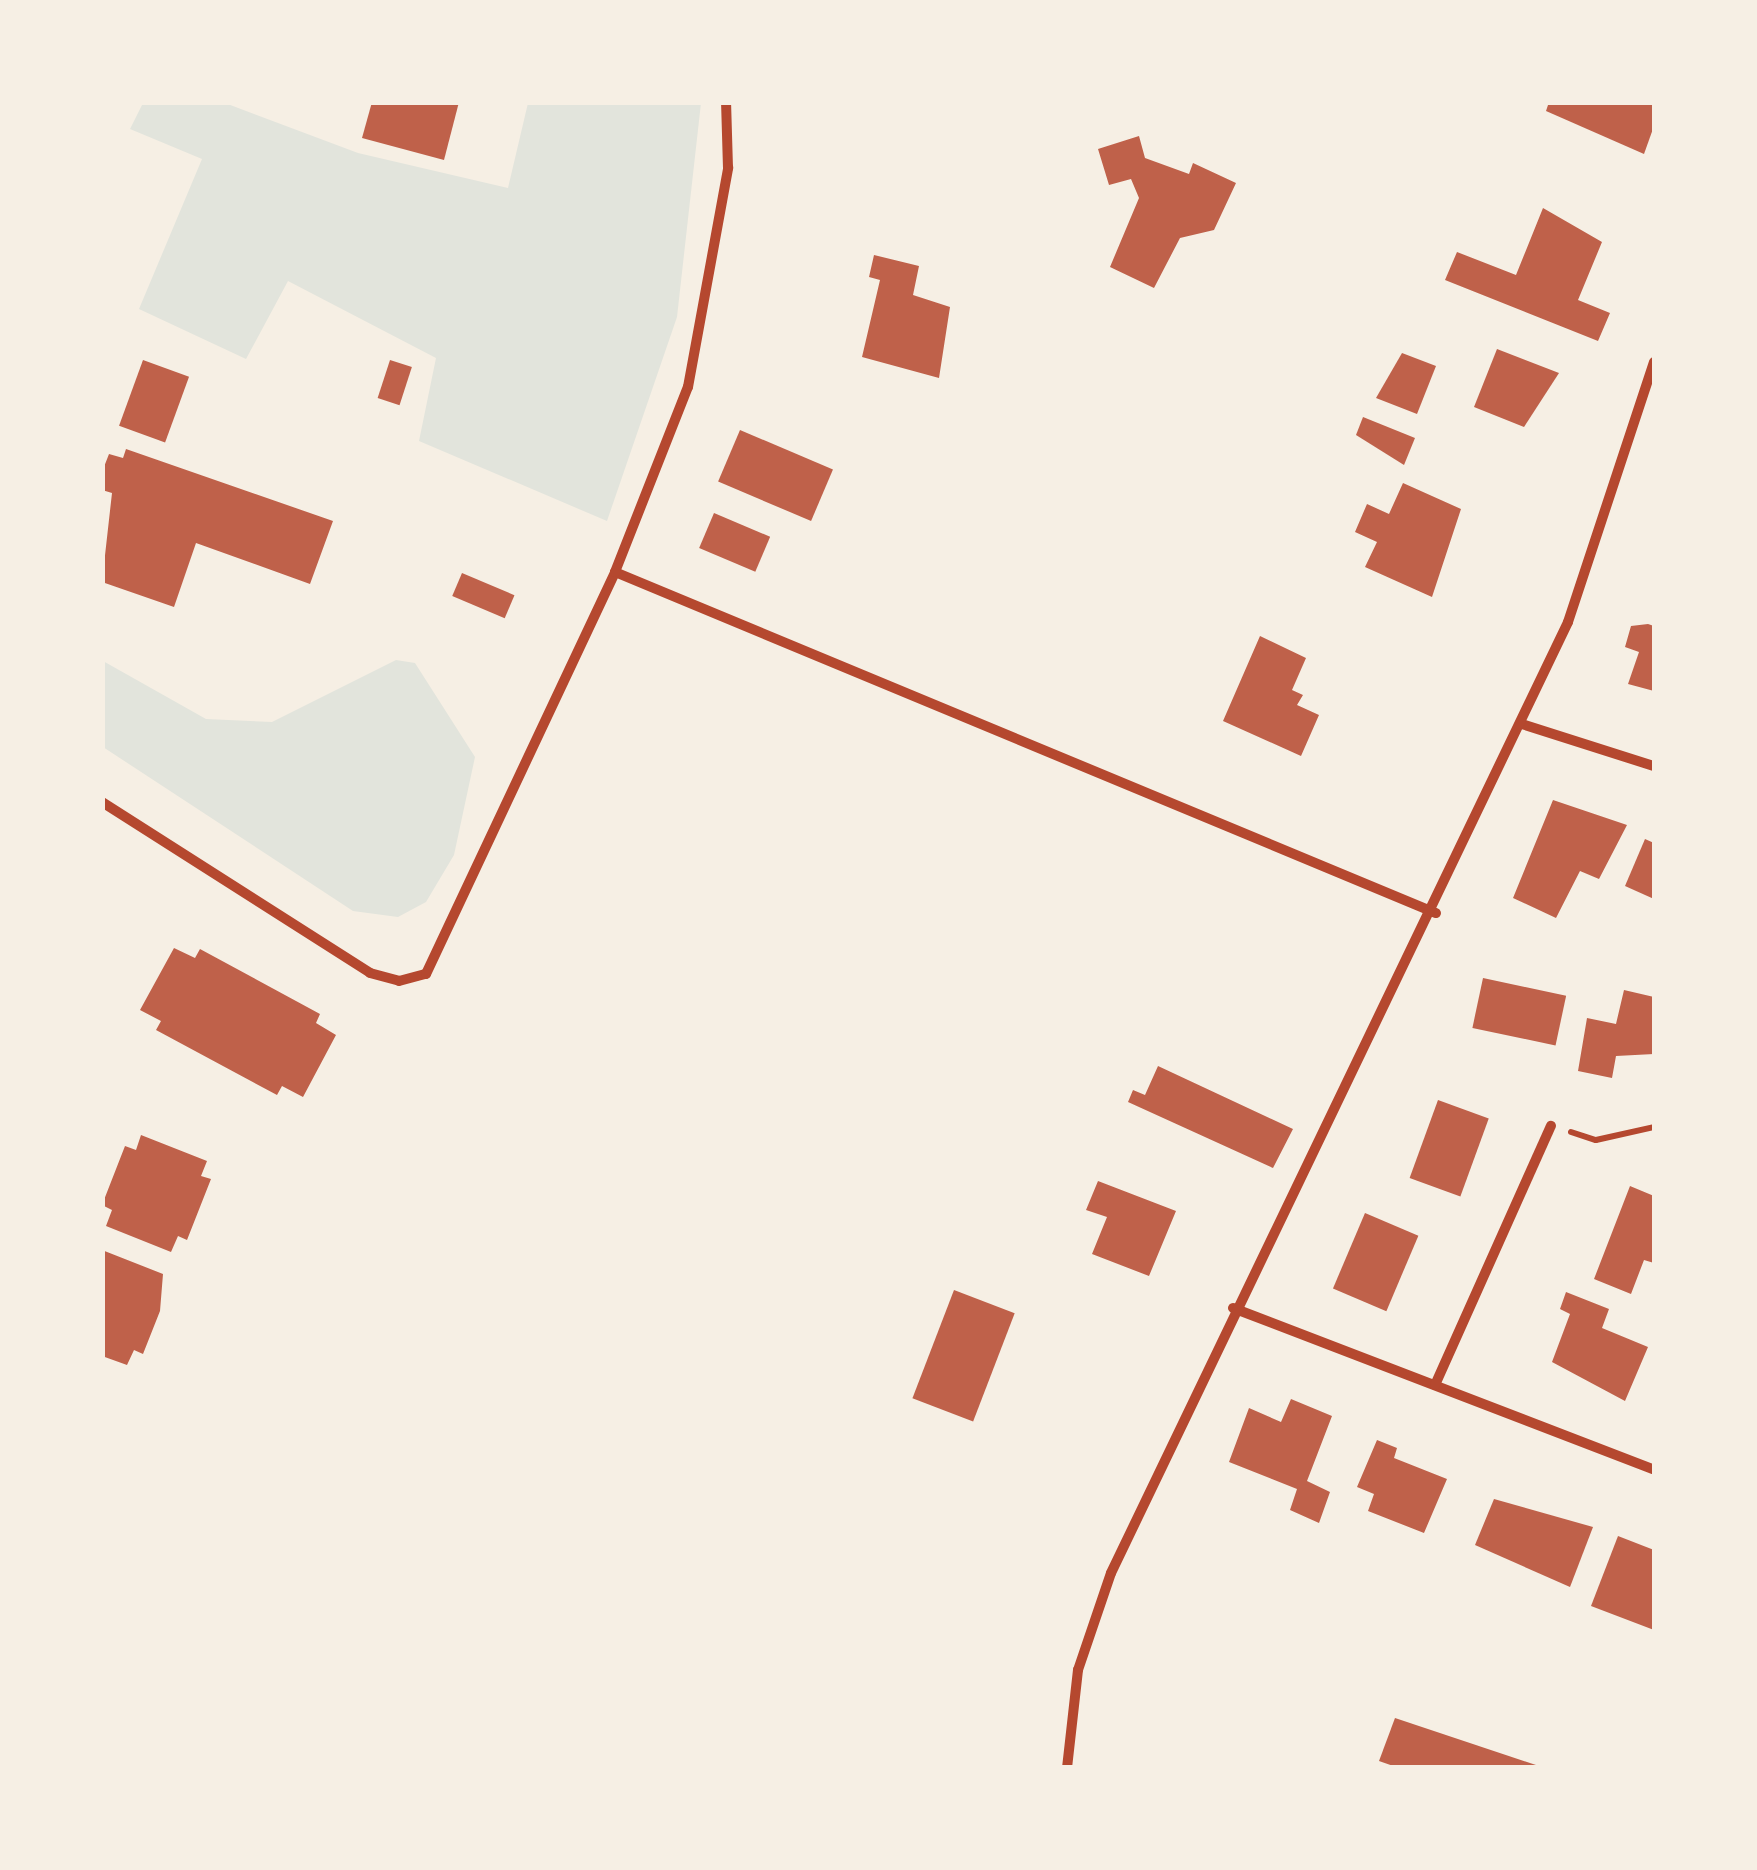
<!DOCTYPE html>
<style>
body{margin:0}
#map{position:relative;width:1757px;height:1870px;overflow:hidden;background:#f6efe4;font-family:"DM Sans",sans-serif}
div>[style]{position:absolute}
.green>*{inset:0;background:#e2e4dc}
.building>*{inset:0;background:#bf614a;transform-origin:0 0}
.path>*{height:6px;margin:-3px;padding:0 3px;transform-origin:3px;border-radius:3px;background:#b5482f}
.minor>*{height:10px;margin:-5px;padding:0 5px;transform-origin:5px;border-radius:5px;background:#b5482f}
span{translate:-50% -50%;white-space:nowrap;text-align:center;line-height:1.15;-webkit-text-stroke:10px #f6efe4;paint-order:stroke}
.frame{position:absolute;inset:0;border:105px solid #f6efe4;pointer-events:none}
</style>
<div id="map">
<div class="green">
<div style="clip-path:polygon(143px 103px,225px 103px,358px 153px,508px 188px,528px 103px,701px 103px,677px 317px,607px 521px,419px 441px,436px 358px,288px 281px,246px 359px,139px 309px,202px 159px,130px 129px)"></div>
<div style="clip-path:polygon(396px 660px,415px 663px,475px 757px,454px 855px,426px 902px,398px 917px,353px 911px,103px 747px,103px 661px,206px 719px,272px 722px)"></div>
</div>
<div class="building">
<div style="clip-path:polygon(372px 102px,459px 102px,444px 160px,362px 138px)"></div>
<div style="clip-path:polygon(1549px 102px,1654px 102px,1654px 126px,1644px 154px,1546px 111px)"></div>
<div style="clip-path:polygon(1139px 136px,1145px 158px,1189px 174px,1193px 163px,1236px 183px,1214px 230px,1180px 238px,1154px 288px,1110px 267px,1139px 198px,1131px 179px,1109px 185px,1098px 149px)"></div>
<div style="clip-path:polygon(1543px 208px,1602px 242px,1578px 300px,1610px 313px,1598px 341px,1445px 280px,1457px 252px,1516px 275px)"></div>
<div style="clip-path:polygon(874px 255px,919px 266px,913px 295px,950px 307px,939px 378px,862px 357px,880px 280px,869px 277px)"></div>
<div style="clip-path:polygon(1497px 349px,1559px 373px,1524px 427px,1474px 407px)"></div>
<div style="clip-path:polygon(1402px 353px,1436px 366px,1417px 414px,1376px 398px)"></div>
<div style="left:143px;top:360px;width:49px;height:70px;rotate:20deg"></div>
<div style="left:390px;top:360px;width:23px;height:40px;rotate:18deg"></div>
<div style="clip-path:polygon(1363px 417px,1415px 438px,1404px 465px,1356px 435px)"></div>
<div style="left:740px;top:430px;width:101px;height:56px;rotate:23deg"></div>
<div style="clip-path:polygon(126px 449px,333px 521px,310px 584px,196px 543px,174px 607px,102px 582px,112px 493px,102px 490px,102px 472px,109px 454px,123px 458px)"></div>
<div style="clip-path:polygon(1403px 483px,1461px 509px,1432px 597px,1365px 567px,1377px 542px,1355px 532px,1367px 504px,1389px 514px)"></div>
<div style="left:714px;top:513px;width:61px;height:38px;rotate:23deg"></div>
<div style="left:462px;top:573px;width:57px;height:25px;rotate:23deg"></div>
<div style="clip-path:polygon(1648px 624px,1654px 626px,1654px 691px,1628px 684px,1639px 652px,1625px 647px,1631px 626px)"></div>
<div style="clip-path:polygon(1260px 636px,1306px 658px,1292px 690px,1303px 695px,1297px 705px,1319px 715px,1301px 756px,1223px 721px)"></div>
<div style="clip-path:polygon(1553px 800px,1627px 825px,1599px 879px,1580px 871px,1556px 918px,1513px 898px)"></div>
<div style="clip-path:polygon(1645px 839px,1654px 843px,1654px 899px,1625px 886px)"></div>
<div style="clip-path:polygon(174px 948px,195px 958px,200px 949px,320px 1014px,316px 1023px,336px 1035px,303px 1097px,282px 1086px,277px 1095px,156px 1030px,161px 1021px,140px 1010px)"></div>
<div style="left:1483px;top:978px;width:85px;height:51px;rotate:12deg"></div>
<div style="clip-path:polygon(1624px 990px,1654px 997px,1654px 1054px,1616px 1056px,1612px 1078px,1578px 1071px,1587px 1018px,1616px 1024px)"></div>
<div style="clip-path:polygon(1158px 1066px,1293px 1129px,1273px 1168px,1128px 1102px,1133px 1090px,1145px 1095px)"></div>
<div style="left:1438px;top:1100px;width:54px;height:83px;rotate:20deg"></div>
<div style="clip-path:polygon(141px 1135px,207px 1161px,201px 1176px,211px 1179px,187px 1240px,178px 1236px,171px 1252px,106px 1226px,112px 1210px,102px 1205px,125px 1146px,136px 1150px)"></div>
<div style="clip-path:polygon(1098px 1181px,1176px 1211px,1149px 1276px,1092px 1254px,1107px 1217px,1086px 1210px)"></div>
<div style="clip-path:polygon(1630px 1186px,1654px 1196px,1654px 1263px,1644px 1260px,1631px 1294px,1594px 1279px)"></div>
<div style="left:1365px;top:1213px;width:58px;height:82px;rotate:23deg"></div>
<div style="clip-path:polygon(102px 1250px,163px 1274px,160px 1311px,143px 1354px,134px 1350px,127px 1365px,102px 1356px)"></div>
<div style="left:954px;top:1290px;width:65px;height:116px;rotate:21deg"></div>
<div style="clip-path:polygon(1566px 1292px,1609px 1309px,1602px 1328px,1648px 1347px,1625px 1401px,1552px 1362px,1570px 1314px,1560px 1309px)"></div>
<div style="clip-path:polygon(1291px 1399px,1332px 1416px,1307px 1481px,1330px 1492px,1319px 1523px,1290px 1510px,1297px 1489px,1229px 1462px,1249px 1408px,1281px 1422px)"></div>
<div style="clip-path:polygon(1377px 1440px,1397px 1448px,1394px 1458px,1447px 1479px,1424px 1533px,1368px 1511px,1374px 1494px,1357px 1487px)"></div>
<div style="clip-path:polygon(1494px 1499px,1593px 1527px,1570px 1587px,1475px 1545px)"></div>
<div style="clip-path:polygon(1618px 1536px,1654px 1550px,1654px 1630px,1591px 1606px)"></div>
<div style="clip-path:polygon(1395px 1718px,1542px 1767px,1541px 1768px,1399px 1768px,1379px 1761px)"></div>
</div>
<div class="path">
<div style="left:1571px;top:1132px;width:26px;rotate:18deg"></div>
<div style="left:1596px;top:1140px;width:59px;rotate:-12.6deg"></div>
</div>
<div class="minor">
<div style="left:615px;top:572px;width:889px;rotate:22.56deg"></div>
<div style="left:1522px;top:724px;width:139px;rotate:17.7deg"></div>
<div style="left:102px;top:802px;width:318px;rotate:32.5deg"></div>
<div style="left:370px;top:973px;width:30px;rotate:15deg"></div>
<div style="left:399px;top:981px;width:28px;rotate:-15deg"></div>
<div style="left:426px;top:974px;width:444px;rotate:-64.8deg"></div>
<div style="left:615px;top:572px;width:199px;rotate:-68.5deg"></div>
<div style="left:688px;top:387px;width:223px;rotate:-79.6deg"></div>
<div style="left:728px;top:168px;width:66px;rotate:-91.7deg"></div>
<div style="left:1233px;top:1308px;width:451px;rotate:21deg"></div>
<div style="left:1435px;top:1385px;width:284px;rotate:-65.9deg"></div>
<div style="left:1067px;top:1768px;width:99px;rotate:-83.6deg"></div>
<div style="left:1078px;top:1670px;width:102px;rotate:-71.2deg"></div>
<div style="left:1111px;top:1573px;width:1055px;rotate:-64.33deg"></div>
<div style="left:1568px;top:622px;width:274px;rotate:-71.7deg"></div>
</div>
<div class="frame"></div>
</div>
